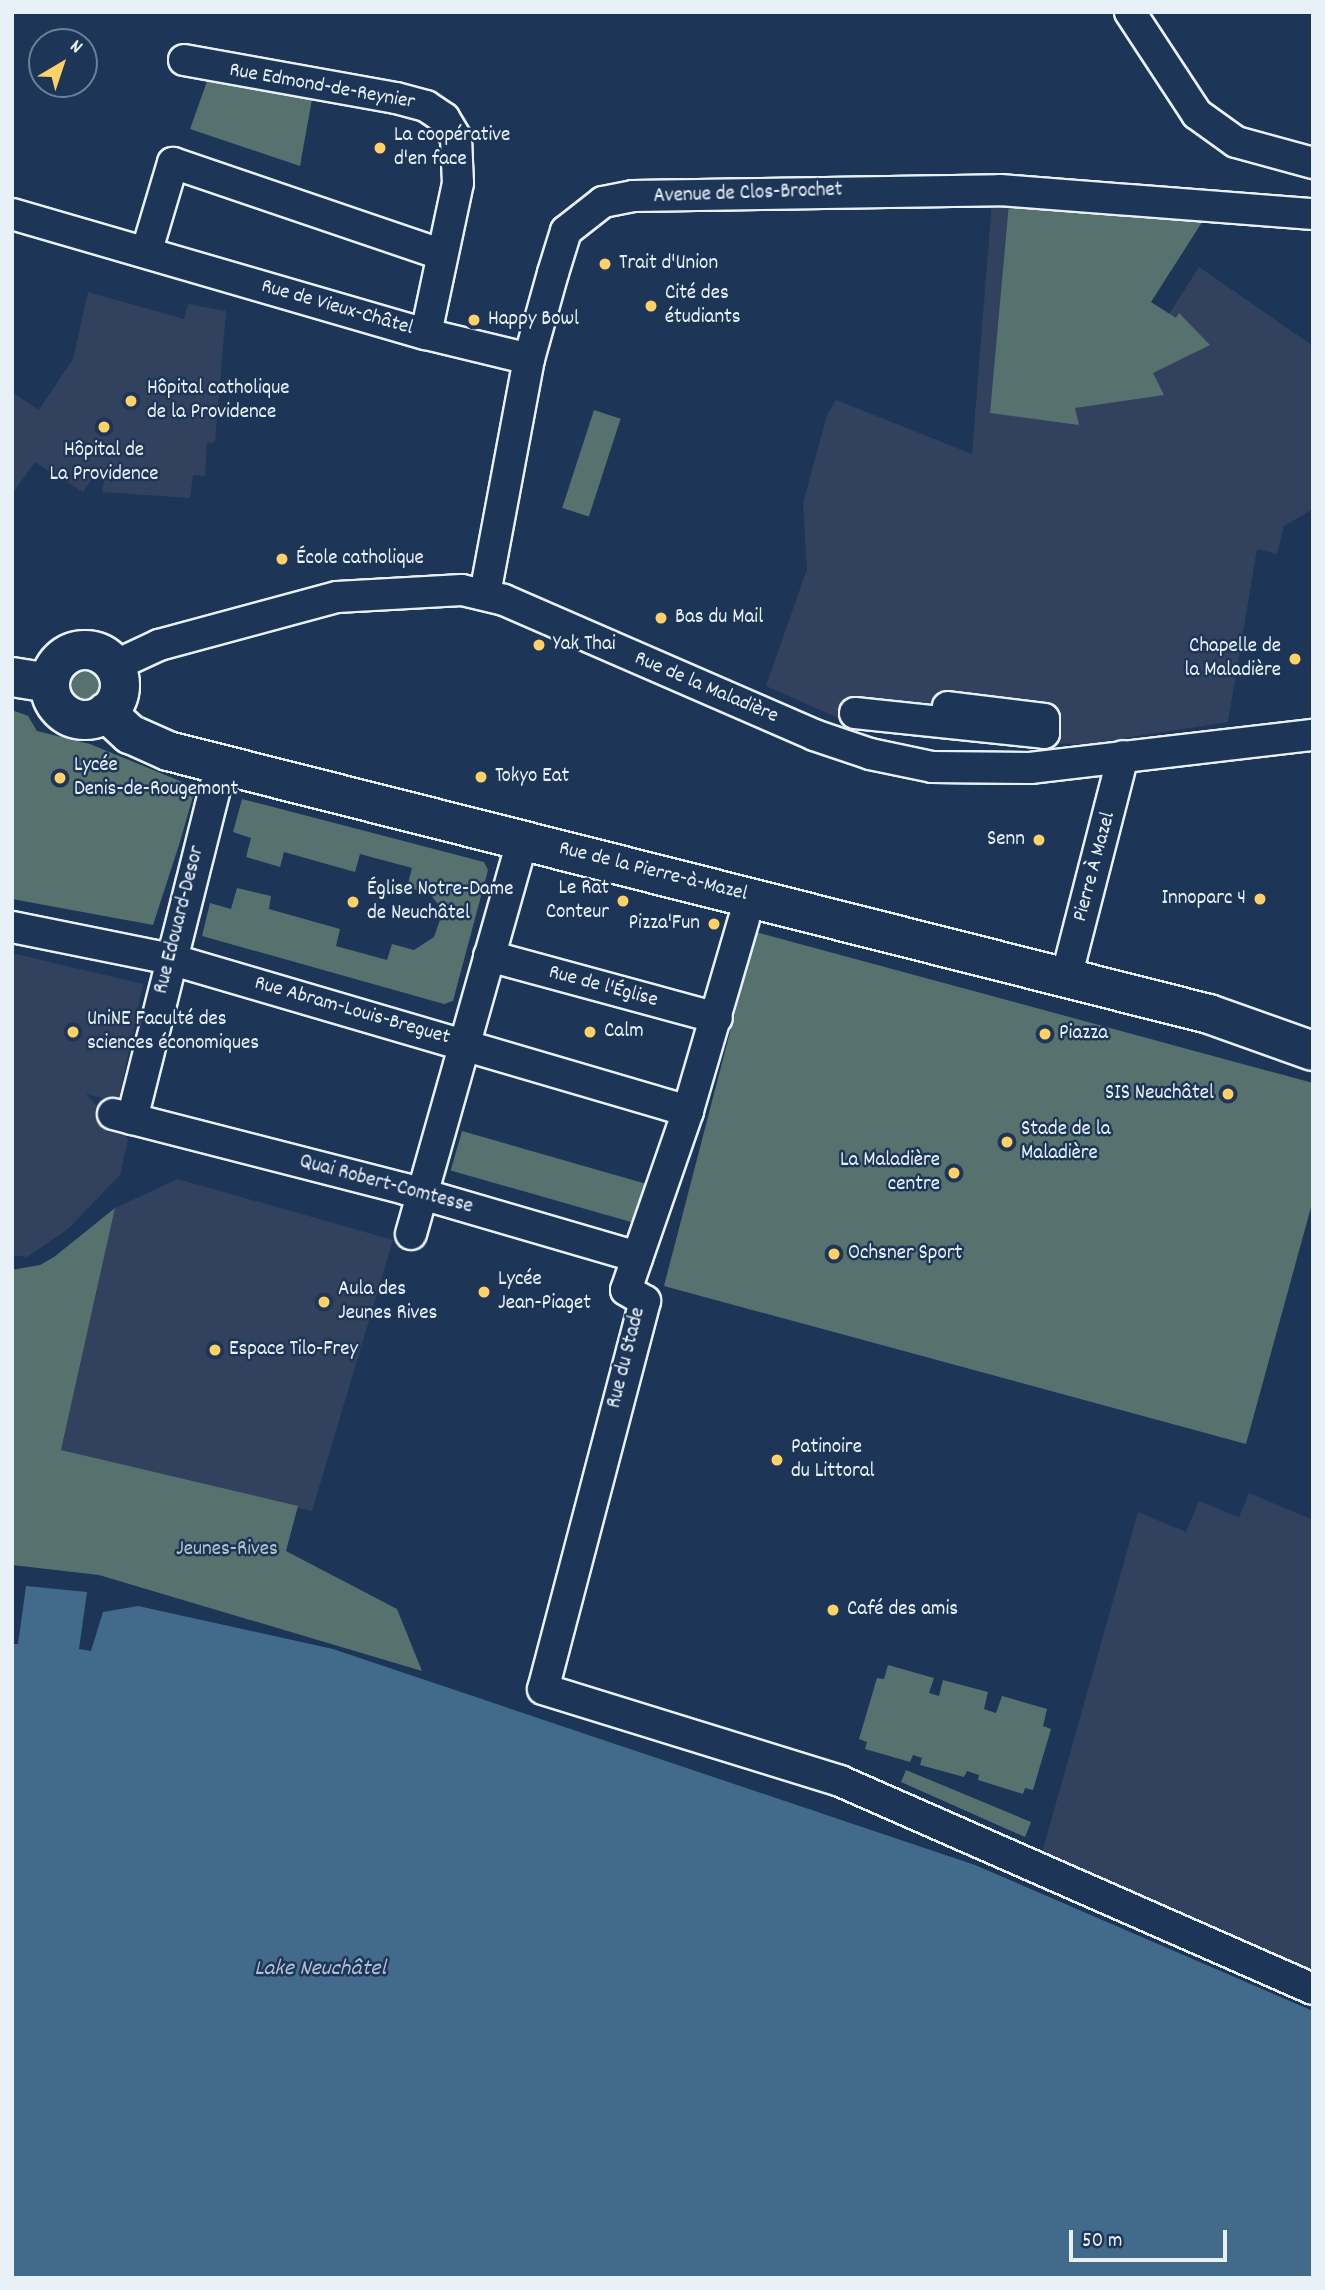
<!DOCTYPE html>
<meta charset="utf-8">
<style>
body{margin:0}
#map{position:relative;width:1325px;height:2290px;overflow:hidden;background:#1d3557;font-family:Dekko,sans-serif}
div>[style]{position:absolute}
.built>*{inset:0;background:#32425e}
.green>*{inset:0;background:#56716e;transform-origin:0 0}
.round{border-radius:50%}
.water>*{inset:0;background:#426a8a}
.roads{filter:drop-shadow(2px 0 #e8f1f8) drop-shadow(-2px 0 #e8f1f8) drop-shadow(0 2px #e8f1f8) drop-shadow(0 -2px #e8f1f8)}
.minor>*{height:30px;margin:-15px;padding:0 15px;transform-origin:15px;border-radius:15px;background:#1d3557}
.major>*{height:38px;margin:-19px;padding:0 19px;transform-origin:19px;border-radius:19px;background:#1d3557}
.major>.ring{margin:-19px;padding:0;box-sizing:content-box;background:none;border:38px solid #1d3557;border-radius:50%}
.dots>*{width:19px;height:19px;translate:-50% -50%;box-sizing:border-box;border:4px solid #1d3557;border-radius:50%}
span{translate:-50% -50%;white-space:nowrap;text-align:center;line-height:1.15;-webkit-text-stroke:5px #1d3557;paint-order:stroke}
.street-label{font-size:21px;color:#e8f1f8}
.poi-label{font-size:21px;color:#e8f1f8}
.left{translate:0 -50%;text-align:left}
.right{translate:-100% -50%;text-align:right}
.park-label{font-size:21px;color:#b5c4c8}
.water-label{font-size:23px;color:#aec2d2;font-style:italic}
.frame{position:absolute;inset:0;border:14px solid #e8f1f8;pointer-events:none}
.north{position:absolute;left:28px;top:28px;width:70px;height:70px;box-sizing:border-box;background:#1d3557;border:2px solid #6e8097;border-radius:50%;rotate:39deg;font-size:19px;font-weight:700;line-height:28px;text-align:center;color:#e8f1f8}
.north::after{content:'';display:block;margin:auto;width:24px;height:32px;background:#ffd166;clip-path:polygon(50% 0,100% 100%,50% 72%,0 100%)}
.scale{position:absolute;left:1069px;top:2230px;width:158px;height:32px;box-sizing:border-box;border:4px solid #e8f1f8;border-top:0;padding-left:9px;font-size:21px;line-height:24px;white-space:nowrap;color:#e8f1f8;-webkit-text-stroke:5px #1d3557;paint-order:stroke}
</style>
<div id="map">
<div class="built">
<div style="clip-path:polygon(992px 201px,1204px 219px,1151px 302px,1169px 314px,1199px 267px,1313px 346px,1313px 509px,1284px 526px,1277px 554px,1257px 549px,1228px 722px,1086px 744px,1030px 743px,852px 724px,766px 686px,807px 569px,803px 503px,827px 415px,836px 400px,972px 454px)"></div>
<div style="clip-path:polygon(88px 292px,184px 319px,188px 304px,226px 311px,215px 442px,207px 443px,205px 476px,193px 475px,190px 498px,102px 492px,106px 470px,100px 467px,83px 492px,35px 462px,12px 494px,12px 392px,39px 410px,73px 359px)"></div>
<div style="clip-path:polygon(12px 953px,143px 984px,118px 1102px,86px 1094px,128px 1139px,120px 1175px,68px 1229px,27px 1257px,12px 1255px)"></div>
<div style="clip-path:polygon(178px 1179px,393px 1240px,312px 1511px,61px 1450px,115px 1208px)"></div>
<div style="clip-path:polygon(1249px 1493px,1313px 1520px,1313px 1973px,1040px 1860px,1138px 1512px,1186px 1532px,1199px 1501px,1239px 1517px)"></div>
</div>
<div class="green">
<div style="clip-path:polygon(210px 73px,314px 88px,300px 166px,190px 129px)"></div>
<div style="clip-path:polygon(1009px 203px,1204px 219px,1151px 302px,1176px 318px,1179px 313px,1210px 345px,1153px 373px,1164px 395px,1075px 408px,1079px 425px,990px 413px)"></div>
<div style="left:594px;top:410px;width:28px;height:103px;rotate:18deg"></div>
<div class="round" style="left:64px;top:665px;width:42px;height:42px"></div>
<div style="clip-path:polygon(12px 710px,28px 716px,37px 731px,90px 744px,192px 786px,194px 793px,179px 845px,153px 925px,12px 899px)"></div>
<div style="clip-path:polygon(242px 799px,484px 862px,488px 870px,453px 1001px,444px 1004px,202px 936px,210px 903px,231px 909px,237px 888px,271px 896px,269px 909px,340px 929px,336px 946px,387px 960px,392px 944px,414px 950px,434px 937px,443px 911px,430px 894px,407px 887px,412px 868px,360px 854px,355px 872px,284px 852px,280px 867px,246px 857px,251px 838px,233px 832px)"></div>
<div style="clip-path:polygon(756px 932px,1313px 1083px,1313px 1200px,1246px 1444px,664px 1286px)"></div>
<div style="left:462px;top:1131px;width:193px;height:41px;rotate:16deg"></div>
<div style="clip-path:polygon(115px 1208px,61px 1450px,298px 1506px,286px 1551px,397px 1609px,422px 1671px,99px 1575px,12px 1565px,12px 1270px,40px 1265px,54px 1257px)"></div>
<div style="clip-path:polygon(888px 1665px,934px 1678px,929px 1693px,939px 1696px,943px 1680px,988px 1692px,984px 1709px,996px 1713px,1002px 1696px,1047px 1709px,1043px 1726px,1051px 1729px,1033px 1790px,1025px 1788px,1023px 1794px,978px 1780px,979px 1775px,967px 1771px,964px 1777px,920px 1765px,922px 1758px,913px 1755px,910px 1762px,865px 1749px,867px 1742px,859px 1739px,877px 1678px,884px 1679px)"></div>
<div style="clip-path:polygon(906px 1770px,1031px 1822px,1025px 1837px,901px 1782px)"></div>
</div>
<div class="water">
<div style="clip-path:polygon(26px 1586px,87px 1592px,79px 1649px,91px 1651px,103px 1612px,138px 1606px,333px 1649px,975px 1865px,1313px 2011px,1313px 2278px,12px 2278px,12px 1644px,18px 1644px)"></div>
</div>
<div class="roads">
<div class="minor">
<div style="left:1130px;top:12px;width:122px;rotate:56.7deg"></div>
<div style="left:1197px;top:114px;width:48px;rotate:35.7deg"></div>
<div style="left:1236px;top:142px;width:80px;rotate:15.3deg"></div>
<div style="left:184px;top:60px;width:215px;rotate:10.2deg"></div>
<div style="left:396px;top:98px;width:31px;rotate:15deg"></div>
<div style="left:426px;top:106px;width:22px;rotate:34deg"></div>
<div style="left:444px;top:118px;width:23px;rotate:59deg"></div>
<div style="left:456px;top:138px;width:45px;rotate:87.5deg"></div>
<div style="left:458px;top:183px;width:154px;rotate:102deg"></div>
<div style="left:12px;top:214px;width:431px;rotate:16.2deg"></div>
<div style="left:426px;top:334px;width:106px;rotate:13.6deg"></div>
<div style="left:147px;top:250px;width:91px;rotate:-73.4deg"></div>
<div style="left:173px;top:163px;width:282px;rotate:18.8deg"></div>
<div style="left:485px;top:594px;width:239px;rotate:-79.4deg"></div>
<div style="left:529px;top:359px;width:89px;rotate:-74.4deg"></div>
<div style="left:553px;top:273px;width:44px;rotate:-72.8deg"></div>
<div style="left:566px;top:231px;width:47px;rotate:-38.1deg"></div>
<div style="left:603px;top:202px;width:31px;rotate:-11deg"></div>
<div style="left:633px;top:196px;width:367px;rotate:-0.9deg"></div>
<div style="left:1000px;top:190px;width:314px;rotate:4.4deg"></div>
<div style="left:114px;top:666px;width:50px;rotate:-25deg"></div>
<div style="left:159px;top:645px;width:184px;rotate:-15.1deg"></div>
<div style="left:337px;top:597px;width:125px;rotate:-3.2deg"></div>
<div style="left:462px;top:590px;width:43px;rotate:13.4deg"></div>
<div style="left:504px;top:600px;width:338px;rotate:23.5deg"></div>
<div style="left:814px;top:735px;width:59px;rotate:18.7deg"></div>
<div style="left:870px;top:754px;width:63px;rotate:11.8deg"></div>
<div style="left:932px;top:767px;width:98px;rotate:0.6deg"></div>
<div style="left:1030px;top:768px;width:285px;rotate:-6.7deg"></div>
<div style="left:855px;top:713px;width:190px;rotate:6deg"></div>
<div style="left:1044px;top:733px;width:14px;rotate:-90deg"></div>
<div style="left:1044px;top:719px;width:97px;rotate:-172.9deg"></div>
<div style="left:744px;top:919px;width:200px;rotate:106.3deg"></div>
<div style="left:688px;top:1111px;width:189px;rotate:109.1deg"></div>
<div style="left:626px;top:1290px;width:22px;rotate:30deg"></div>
<div style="left:645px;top:1301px;width:401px;rotate:104.7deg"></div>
<div style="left:543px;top:1689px;width:311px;rotate:17.2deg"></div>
<div style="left:840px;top:1781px;width:517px;rotate:23.74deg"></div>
<div style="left:12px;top:927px;width:161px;rotate:11.4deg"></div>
<div style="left:170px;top:959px;width:540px;rotate:16.35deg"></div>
<div style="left:489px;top:956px;width:236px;rotate:15.2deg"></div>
<div style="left:1066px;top:978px;width:229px;rotate:-75.6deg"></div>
<div style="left:113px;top:1114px;width:301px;rotate:14.4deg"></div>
<div style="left:405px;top:1189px;width:242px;rotate:16.3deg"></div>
<div style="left:132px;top:1119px;width:368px;rotate:-75.9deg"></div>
<div style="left:411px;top:1234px;width:411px;rotate:-74.2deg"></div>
</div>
<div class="major">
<div class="ring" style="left:50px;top:650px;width:32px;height:32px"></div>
<div style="left:12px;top:677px;width:38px;rotate:9deg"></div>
<div style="left:106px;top:712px;width:33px;rotate:43deg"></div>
<div style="left:130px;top:734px;width:42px;rotate:24.1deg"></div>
<div style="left:168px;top:751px;width:1074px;rotate:14.18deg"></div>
<div style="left:1209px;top:1014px;width:110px;rotate:19.6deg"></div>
</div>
</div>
<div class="dots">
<div style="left:380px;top:148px;background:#ffd166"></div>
<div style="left:605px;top:264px;background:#ffd166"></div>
<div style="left:651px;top:306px;background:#ffd166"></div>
<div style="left:474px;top:320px;background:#ffd166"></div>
<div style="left:131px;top:401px;background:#ffd166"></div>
<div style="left:104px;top:427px;background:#ffd166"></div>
<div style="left:282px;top:559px;background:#ffd166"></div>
<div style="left:661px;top:618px;background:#ffd166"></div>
<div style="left:539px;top:645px;background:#ffd166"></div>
<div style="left:1295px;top:659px;background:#ffd166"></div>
<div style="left:481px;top:777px;background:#ffd166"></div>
<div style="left:60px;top:778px;background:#ffd166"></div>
<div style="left:1039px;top:840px;background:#ffd166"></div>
<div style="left:1260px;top:899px;background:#ffd166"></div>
<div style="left:623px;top:901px;background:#ffd166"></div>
<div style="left:353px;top:902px;background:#ffd166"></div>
<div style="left:714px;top:924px;background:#ffd166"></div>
<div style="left:73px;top:1032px;background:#ffd166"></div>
<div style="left:590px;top:1032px;background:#ffd166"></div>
<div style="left:1045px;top:1034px;background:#ffd166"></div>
<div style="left:1228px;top:1094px;background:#ffd166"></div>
<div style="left:1007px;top:1142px;background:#ffd166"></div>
<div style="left:954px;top:1173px;background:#ffd166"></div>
<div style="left:834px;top:1254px;background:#ffd166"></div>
<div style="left:484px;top:1292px;background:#ffd166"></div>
<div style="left:324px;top:1302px;background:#ffd166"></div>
<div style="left:215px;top:1350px;background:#ffd166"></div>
<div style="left:777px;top:1460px;background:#ffd166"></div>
<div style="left:833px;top:1610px;background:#ffd166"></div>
</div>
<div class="street-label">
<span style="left:322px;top:87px;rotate:10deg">Rue Edmond-de-Reynier</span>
<span style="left:748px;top:194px;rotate:-2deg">Avenue de Clos-Brochet</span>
<span style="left:337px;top:308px;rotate:16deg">Rue de Vieux-Châtel</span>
<span style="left:706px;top:688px;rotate:23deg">Rue de la Maladière</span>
<span style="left:1095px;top:867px;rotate:-75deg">Pierre À Mazel</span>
<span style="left:653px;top:872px;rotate:14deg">Rue de la Pierre-à-Mazel</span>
<span style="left:180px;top:920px;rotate:-76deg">Rue Edouard-Desor</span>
<span style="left:603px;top:987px;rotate:15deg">Rue de l'Église</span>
<span style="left:352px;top:1011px;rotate:16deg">Rue Abram-Louis-Breguet</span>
<span style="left:386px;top:1185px;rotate:15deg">Quai Robert-Comtesse</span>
<span style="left:627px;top:1358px;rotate:-76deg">Rue du Stade</span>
</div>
<div class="poi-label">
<span class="left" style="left:394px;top:148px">La coopérative<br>d'en face</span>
<span class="left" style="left:619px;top:264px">Trait d'Union</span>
<span class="left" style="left:665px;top:306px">Cité des<br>étudiants</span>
<span class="left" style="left:488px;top:320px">Happy Bowl</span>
<span class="left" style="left:147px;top:401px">Hôpital catholique<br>de la Providence</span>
<span style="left:104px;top:463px">Hôpital de<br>La Providence</span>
<span class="left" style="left:296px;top:559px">École catholique</span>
<span class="left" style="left:675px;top:618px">Bas du Mail</span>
<span class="left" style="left:553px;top:645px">Yak Thai</span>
<span class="right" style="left:1281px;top:659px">Chapelle de<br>la Maladière</span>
<span class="left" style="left:74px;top:778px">Lycée<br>Denis-de-Rougemont</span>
<span class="left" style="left:495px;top:777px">Tokyo Eat</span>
<span class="right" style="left:1025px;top:840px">Senn</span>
<span class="right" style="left:609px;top:901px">Le Rat<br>Conteur</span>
<span class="left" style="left:367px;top:902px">Église Notre-Dame<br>de Neuchâtel</span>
<span class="right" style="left:1246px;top:899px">Innoparc 4</span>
<span class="right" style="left:700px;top:924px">Pizza'Fun</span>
<span class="left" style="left:87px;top:1032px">UniNE Faculté des<br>sciences économiques</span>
<span class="left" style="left:604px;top:1032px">Calm</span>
<span class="left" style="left:1059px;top:1034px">Piazza</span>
<span class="right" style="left:1214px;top:1094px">SIS Neuchâtel</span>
<span class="left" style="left:1021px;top:1142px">Stade de la<br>Maladière</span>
<span class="right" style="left:940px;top:1173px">La Maladière<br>centre</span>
<span class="left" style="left:848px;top:1254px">Ochsner Sport</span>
<span class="left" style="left:498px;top:1292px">Lycée<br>Jean-Piaget</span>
<span class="left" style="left:338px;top:1302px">Aula des<br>Jeunes Rives</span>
<span class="left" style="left:229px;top:1350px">Espace Tilo-Frey</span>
<span class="left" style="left:791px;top:1460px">Patinoire<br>du Littoral</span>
<span class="left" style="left:847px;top:1610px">Café des amis</span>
</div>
<div class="park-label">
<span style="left:227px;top:1550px">Jeunes-Rives</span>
</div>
<div class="water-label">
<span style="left:320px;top:1970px">Lake Neuchâtel</span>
</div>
<div class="frame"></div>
<div class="north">N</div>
<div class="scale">50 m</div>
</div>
